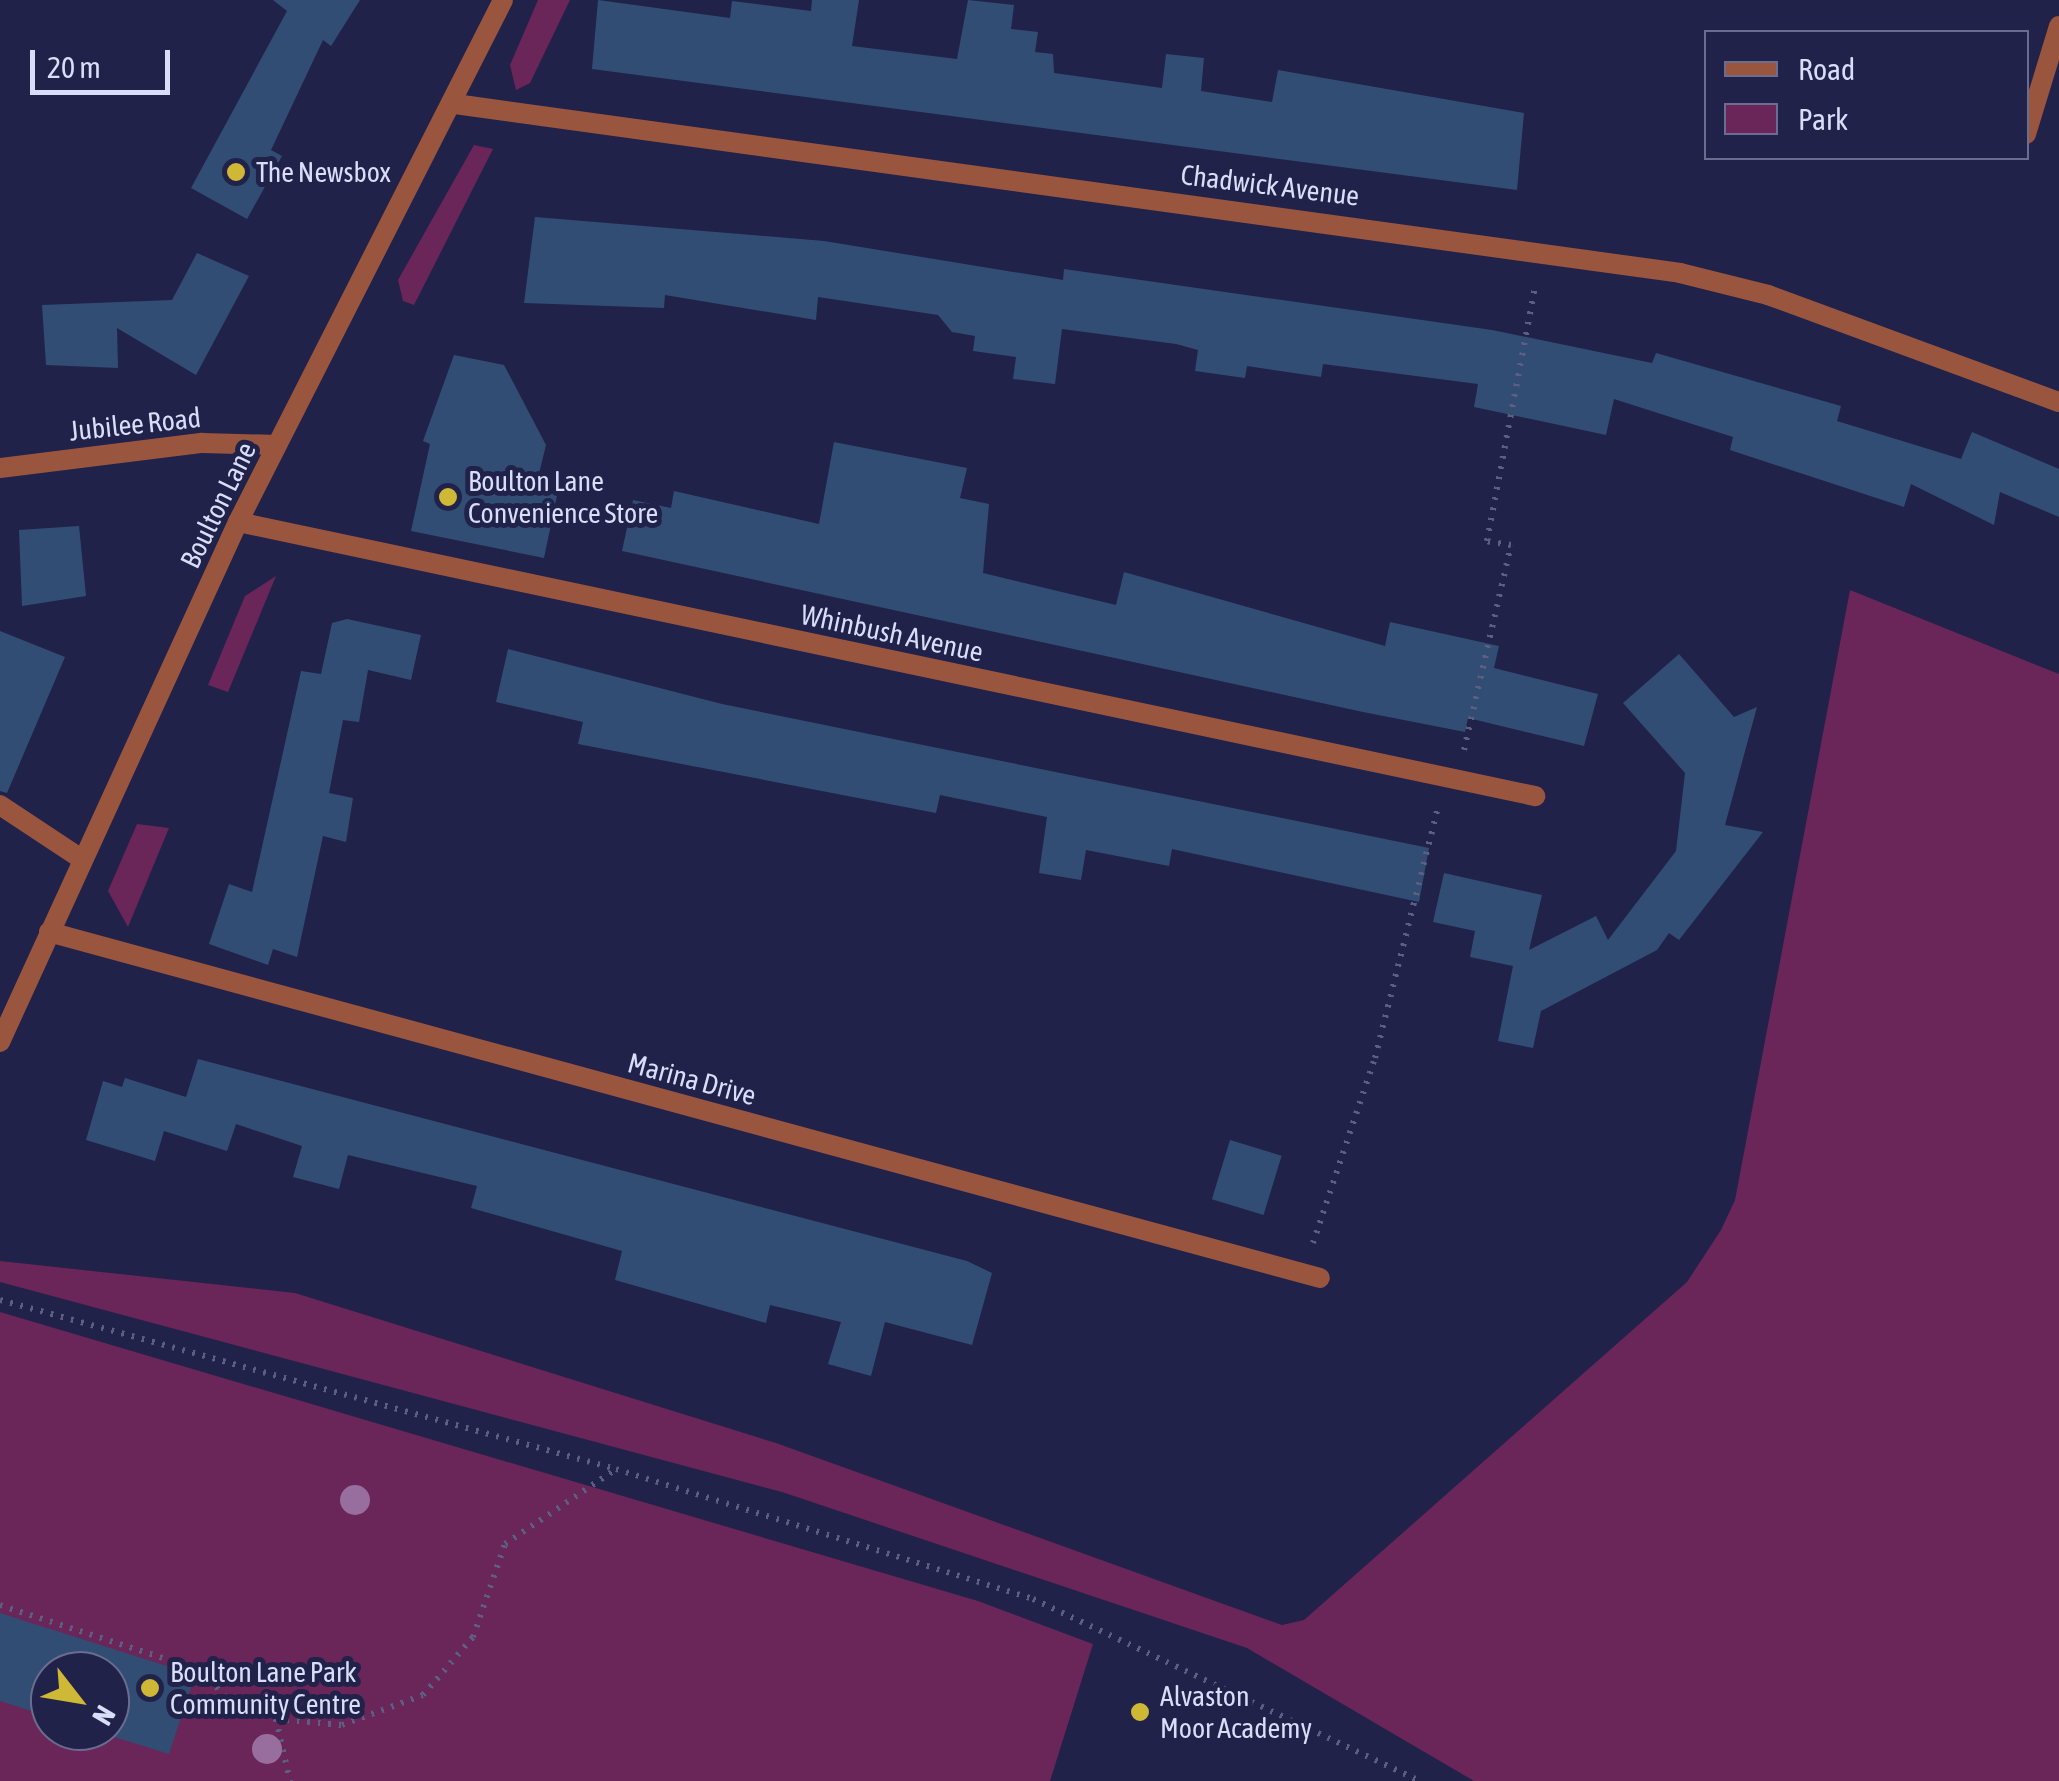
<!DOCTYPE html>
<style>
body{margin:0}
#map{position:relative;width:2059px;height:1781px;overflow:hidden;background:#20224a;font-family:"Asap Condensed",sans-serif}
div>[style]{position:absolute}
.green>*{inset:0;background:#6a2559}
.building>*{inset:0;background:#324d74;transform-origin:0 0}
.path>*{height:6px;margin-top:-3px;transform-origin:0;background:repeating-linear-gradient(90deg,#5c5e82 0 2.5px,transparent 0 10.5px)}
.service>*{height:20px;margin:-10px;padding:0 10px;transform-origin:10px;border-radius:10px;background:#9a553f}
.minor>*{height:20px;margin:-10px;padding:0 10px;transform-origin:10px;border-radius:10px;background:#9a553f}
.tertiary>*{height:20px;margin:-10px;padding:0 10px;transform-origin:10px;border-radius:10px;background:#9a553f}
.trees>*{width:30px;height:30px;margin:-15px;border-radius:50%;background:#986e9e}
.dots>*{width:28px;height:28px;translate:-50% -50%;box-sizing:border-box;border:5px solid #20224a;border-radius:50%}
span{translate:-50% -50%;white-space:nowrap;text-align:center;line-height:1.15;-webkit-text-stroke:10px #20224a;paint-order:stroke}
.poi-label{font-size:28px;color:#d8ddf8}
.left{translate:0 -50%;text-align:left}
.street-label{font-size:28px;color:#d8ddf8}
.legend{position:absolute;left:1704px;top:30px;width:325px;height:130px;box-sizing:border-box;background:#20224a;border:2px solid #6a6d90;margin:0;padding:12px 18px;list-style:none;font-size:30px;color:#d8ddf8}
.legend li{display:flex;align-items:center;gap:20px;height:50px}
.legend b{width:50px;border:2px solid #6a6d90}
.north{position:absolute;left:30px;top:1651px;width:100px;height:100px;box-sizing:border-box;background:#20224a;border:2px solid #6a6d90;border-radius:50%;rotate:121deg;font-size:28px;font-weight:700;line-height:40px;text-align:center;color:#d8ddf8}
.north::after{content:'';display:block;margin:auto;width:35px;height:45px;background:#d0b837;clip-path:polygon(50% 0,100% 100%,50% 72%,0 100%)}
.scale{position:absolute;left:30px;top:50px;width:140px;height:45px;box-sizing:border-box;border:5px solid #d8ddf8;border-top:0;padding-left:12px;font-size:30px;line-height:35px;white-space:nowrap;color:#d8ddf8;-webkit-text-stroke:8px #20224a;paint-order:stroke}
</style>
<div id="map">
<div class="green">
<div style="clip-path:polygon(538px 0,570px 0,530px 83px,516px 90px,510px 65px)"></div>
<div style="clip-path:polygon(474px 145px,493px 149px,414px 305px,403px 301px,398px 280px)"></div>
<div style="clip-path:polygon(276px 576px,228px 692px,208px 685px,245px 596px)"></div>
<div style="clip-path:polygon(1850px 590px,2059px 674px,2059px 1781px,1474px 1781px,1247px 1648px,782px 1492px,0 1282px,0 1261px,295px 1293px,776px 1443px,1282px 1625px,1304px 1620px,1687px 1282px,1721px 1230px,1735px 1200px)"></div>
<div style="clip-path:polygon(137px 824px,169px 828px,128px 927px,108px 891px)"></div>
<div style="clip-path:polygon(evenodd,0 1312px,978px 1601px,1093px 1644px,1050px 1781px,0 1781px,0 1312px,50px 1671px,110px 1671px,110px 1731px,50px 1731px,50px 1671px)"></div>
</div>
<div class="building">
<div style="clip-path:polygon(273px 0,360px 0,331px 46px,323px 40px,271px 150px,282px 156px,247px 219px,191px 188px,287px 11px)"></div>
<div style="clip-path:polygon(598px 0,730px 18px,732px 1px,811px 11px,812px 0,859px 0,852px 46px,957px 59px,968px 0,1014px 5px,1011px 29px,1038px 32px,1035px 52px,1053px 54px,1054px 73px,1162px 88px,1166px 54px,1204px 58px,1201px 91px,1272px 102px,1278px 70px,1524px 113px,1517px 190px,592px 69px)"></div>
<div style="clip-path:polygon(535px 217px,824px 241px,1063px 280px,1064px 269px,1492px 330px,1652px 363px,1656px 353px,1841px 406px,1837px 421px,1961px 459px,1972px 432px,2059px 469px,2059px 517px,2000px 492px,1994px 525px,1911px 484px,1904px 507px,1730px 450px,1733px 437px,1614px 399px,1606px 435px,1474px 407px,1478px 384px,1323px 364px,1321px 377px,1247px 366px,1245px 378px,1195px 371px,1198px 350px,1176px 344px,1062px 329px,1055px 384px,1013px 379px,1016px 357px,973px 351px,975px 336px,952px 332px,938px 315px,818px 297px,816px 320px,665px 295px,664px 308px,524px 303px)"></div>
<div style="clip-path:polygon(197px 253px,249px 276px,196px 375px,117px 328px,118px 368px,46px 365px,42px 305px,172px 300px)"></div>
<div style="clip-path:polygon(454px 355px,504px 365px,546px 445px,536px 486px,558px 491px,544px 558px,411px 531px,430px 444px,423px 441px)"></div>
<div style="clip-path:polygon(834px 442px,967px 468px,960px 498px,989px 504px,983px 573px,1116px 605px,1124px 572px,1385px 646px,1390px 622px,1499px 646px,1494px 668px,1598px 694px,1584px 746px,1468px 718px,1465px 732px,1363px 712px,622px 551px,633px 500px,671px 508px,674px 491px,819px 524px)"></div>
<div style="clip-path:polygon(79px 526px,86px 596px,22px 606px,19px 530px)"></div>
<div style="clip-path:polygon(347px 619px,421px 635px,411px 680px,368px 670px,359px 722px,343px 720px,329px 793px,353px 798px,346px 842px,323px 836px,297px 957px,273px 949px,268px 965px,209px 944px,229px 884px,252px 892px,301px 671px,321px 674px,332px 623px)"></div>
<div style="clip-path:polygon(0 631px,65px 657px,7px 793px,0 791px)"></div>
<div style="clip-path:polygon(508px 649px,722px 704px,1429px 848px,1419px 902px,1172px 849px,1169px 866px,1086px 850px,1081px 880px,1039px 873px,1047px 817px,940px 795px,936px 813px,578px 744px,583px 722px,496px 702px)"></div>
<div style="clip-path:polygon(1679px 654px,1734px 717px,1757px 707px,1725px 825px,1763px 832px,1679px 940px,1669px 933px,1657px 950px,1541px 1011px,1533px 1048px,1498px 1041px,1513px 966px,1470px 957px,1475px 931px,1433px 922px,1444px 873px,1542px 895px,1529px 950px,1596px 916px,1608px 940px,1676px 851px,1685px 773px,1623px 703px)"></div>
<div style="clip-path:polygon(198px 1059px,967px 1261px,992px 1273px,972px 1345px,885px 1322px,871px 1376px,828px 1364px,841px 1322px,770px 1305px,766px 1323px,615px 1280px,622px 1251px,471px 1208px,477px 1186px,348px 1155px,339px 1189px,293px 1177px,302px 1146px,236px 1124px,227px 1151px,164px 1131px,155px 1161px,86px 1140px,103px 1081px,122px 1087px,125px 1078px,186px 1097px)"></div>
<div style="left:1230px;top:1140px;width:54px;height:62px;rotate:17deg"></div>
<div style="clip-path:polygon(0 1613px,195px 1675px,169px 1754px,95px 1731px,110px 1731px,110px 1671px,50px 1671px,50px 1717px,0 1701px)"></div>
</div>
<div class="path">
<div style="left:1464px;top:750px;width:210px;rotate:-77.1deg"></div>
<div style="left:1511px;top:545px;width:24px;rotate:-171deg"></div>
<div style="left:1487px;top:541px;width:259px;rotate:-79.3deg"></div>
<div style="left:1313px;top:1243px;width:195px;rotate:-71.5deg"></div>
<div style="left:1375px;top:1058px;width:258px;rotate:-75.9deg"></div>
<div style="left:0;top:1300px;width:639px;rotate:15.34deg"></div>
<div style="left:616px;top:1469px;width:437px;rotate:17.3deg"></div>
<div style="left:1033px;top:1599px;width:428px;rotate:25.2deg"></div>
<div style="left:0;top:1605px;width:213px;rotate:18deg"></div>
<div style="left:203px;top:1671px;width:35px;rotate:50deg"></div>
<div style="left:226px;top:1698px;width:54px;rotate:22.8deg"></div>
<div style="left:276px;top:1719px;width:64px;rotate:77.3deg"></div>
<div style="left:276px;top:1719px;width:66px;rotate:5.2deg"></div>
<div style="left:342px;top:1725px;width:86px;rotate:-20.3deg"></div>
<div style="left:423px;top:1695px;width:77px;rotate:-49.2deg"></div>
<div style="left:473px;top:1637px;width:98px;rotate:-71deg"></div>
<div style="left:505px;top:1544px;width:134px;rotate:-34deg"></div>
</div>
<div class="service">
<div style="left:2026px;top:134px;width:113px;rotate:-73deg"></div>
</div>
<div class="minor">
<div style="left:455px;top:104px;width:1237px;rotate:7.85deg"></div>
<div style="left:1680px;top:273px;width:91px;rotate:14deg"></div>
<div style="left:1768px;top:295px;width:310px;rotate:20.2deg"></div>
<div style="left:0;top:468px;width:204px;rotate:-7.1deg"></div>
<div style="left:202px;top:443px;width:75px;rotate:1.5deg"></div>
<div style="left:238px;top:522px;width:1326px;rotate:11.93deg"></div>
<div style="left:0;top:805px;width:96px;rotate:33.5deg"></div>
<div style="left:49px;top:932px;width:1317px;rotate:15.23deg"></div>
</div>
<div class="tertiary">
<div style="left:0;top:1042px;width:572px;rotate:-65.41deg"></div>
<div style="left:238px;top:522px;width:585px;rotate:-63.08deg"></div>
</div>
<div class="trees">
<div style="left:355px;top:1500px"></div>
<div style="left:267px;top:1749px"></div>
</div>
<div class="dots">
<div style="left:236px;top:172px;background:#d0b837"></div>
<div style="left:448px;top:497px;background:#d0b837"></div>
<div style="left:150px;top:1688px;background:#d0b837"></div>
<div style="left:1140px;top:1712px;background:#d0b837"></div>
</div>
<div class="poi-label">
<span class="left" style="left:256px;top:172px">The Newsbox</span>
<span class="left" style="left:468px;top:497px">Boulton Lane<br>Convenience Store</span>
<span class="left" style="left:170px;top:1688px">Boulton Lane Park<br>Community Centre</span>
<span class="left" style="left:1160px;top:1712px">Alvaston<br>Moor Academy</span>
</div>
<div class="street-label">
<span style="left:1270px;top:185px;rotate:7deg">Chadwick Avenue</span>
<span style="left:135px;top:424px;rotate:-6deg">Jubilee Road</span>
<span style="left:218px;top:505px;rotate:-64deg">Boulton Lane</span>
<span style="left:892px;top:633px;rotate:12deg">Whinbush Avenue</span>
<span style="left:692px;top:1079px;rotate:15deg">Marina Drive</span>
</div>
<ul class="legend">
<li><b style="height:12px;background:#9a553f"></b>Road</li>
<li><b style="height:28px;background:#6a2559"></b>Park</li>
</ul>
<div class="north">N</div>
<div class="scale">20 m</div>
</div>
